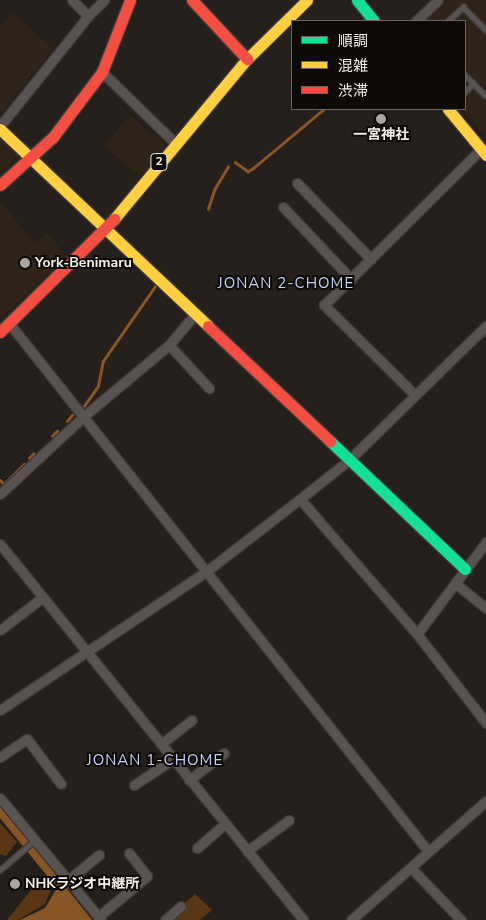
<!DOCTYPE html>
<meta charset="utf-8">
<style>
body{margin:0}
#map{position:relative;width:486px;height:920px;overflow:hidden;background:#25201b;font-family:"Nunito Sans","Noto Sans JP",sans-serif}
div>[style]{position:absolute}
.built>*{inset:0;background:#302318;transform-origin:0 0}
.green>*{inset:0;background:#593615}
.forest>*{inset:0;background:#5b3614}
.water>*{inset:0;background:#885527}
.stream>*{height:2.5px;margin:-1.25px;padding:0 1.25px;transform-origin:1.25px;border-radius:1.25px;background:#885527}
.roads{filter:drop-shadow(1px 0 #403b38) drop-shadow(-1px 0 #403b38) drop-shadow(0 1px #403b38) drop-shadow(0 -1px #403b38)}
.lane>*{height:4.5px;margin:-2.25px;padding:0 2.25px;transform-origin:2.25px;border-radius:2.25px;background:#585350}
.street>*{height:9px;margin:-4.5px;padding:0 4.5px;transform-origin:4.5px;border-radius:4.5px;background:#585350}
.fast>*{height:11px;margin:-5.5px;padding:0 5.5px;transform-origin:5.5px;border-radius:5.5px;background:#16e098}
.slow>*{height:11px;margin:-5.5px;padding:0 5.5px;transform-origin:5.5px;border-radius:5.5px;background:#ffcf43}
.jam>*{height:11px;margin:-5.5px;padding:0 5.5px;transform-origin:5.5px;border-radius:5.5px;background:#f24e42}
.dots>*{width:14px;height:14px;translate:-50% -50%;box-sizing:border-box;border:2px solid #0e0a07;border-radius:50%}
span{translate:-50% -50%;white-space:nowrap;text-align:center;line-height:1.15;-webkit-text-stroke:4px #0e0a07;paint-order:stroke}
.shield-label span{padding:1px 4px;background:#0e0a07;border:1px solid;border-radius:4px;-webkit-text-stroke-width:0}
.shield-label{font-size:12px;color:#f5eee9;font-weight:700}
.poi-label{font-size:14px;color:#f5eee9;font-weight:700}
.left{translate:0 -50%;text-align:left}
.neighbourhood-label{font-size:15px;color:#c2d0fa;letter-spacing:1px}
.legend{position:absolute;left:291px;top:20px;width:175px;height:90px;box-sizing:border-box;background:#0e0a07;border:1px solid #6a6561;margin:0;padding:6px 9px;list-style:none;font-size:15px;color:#f5eee9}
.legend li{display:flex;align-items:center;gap:10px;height:25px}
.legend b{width:25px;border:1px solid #6a6561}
</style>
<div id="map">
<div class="built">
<div style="clip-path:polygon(445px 0,486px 0,486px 137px,462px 109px,465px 109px,465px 21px,423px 21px)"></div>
<div style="clip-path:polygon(13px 12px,53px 49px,0 114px,0 26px)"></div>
<div style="left:129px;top:115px;width:47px;height:41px;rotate:38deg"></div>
<div style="clip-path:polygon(0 136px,21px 155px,0 172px)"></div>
<div style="clip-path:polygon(0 201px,35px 243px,48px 233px,67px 257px,0 318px)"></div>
</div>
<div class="green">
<div style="clip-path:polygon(195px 894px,212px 910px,200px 920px,172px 920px,169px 917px)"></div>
</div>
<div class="forest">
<div style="clip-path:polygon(0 823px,17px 842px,6px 856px,0 854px)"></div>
<div style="clip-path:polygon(45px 882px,50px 884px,50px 892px,45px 904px,18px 920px,7px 920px,31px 890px)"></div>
</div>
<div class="water">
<div style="clip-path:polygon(0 807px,52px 870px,92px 920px,20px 920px,45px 908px,57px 888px,0 818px)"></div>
</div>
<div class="stream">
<div style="left:235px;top:162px;width:16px;rotate:35deg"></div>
<div style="left:248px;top:171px;width:4px;rotate:-27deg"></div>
<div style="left:252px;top:169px;width:94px;rotate:-39.8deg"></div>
<div style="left:208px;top:209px;width:20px;rotate:-72deg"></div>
<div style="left:214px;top:190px;width:27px;rotate:-59deg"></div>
<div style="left:84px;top:406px;width:24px;rotate:-55deg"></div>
<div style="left:98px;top:386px;width:25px;rotate:-79deg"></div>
<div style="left:103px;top:361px;width:93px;rotate:-55.1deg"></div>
<div style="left:67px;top:421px;width:8px;rotate:-50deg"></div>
<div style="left:52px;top:436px;width:7px;rotate:-45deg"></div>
<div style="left:29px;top:458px;width:6px;rotate:-45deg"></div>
<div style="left:0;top:480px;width:6px;rotate:45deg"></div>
<div style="left:4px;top:484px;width:28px;rotate:-45deg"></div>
</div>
<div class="roads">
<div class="lane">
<div style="left:448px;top:21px;width:21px;rotate:-43deg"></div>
<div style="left:463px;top:7px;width:33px;rotate:45deg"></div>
<div style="left:465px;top:75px;width:11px;rotate:45deg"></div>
<div style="left:465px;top:92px;width:12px;rotate:-48deg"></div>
<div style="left:473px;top:83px;width:18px;rotate:45deg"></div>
<div style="left:0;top:870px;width:46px;rotate:-40.6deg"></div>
</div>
<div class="street">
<div style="left:72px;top:0;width:23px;rotate:45deg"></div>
<div style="left:416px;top:21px;width:30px;rotate:-44deg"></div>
<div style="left:102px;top:72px;width:102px;rotate:44.2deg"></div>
<div style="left:0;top:126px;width:141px;rotate:-51.3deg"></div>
<div style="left:88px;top:16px;width:23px;rotate:-45deg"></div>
<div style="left:297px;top:183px;width:106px;rotate:45.8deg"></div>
<div style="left:283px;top:207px;width:99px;rotate:46.6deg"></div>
<div style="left:9px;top:323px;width:674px;rotate:51.57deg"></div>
<div style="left:169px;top:345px;width:59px;rotate:47.1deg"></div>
<div style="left:414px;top:394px;width:127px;rotate:-135.3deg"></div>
<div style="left:324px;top:305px;width:221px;rotate:-44.8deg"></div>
<div style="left:0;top:494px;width:115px;rotate:-42.9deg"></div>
<div style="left:84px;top:416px;width:111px;rotate:-39.9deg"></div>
<div style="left:169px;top:345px;width:40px;rotate:-50deg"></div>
<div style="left:300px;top:499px;width:179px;rotate:49.1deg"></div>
<div style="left:417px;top:634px;width:113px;rotate:52.2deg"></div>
<div style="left:0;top:544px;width:483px;rotate:51.1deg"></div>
<div style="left:455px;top:583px;width:40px;rotate:39deg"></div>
<div style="left:0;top:630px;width:54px;rotate:-37.5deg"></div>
<div style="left:417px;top:634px;width:115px;rotate:-53.1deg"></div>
<div style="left:0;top:710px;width:251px;rotate:-33.9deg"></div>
<div style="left:208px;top:570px;width:116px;rotate:-37.7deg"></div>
<div style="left:300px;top:499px;width:63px;rotate:-38.5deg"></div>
<div style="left:349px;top:460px;width:192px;rotate:-44.4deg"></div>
<div style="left:161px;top:744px;width:39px;rotate:-38deg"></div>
<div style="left:0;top:757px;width:32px;rotate:-34deg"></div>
<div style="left:27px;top:739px;width:56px;rotate:52.9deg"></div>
<div style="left:189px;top:780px;width:44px;rotate:-37.6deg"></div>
<div style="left:134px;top:785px;width:47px;rotate:-33.7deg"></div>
<div style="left:0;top:798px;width:158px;rotate:50.4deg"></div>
<div style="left:197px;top:848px;width:37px;rotate:-41deg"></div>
<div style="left:247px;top:851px;width:52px;rotate:-36.4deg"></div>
<div style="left:411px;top:868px;width:72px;rotate:46.1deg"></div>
<div style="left:68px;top:880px;width:40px;rotate:-39deg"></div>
<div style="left:98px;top:917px;width:64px;rotate:-39.9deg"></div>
<div style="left:147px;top:876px;width:29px;rotate:-128deg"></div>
<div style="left:165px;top:920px;width:21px;rotate:-41deg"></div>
<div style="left:351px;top:920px;width:180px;rotate:-41.4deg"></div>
</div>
<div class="fast">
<div style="left:357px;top:0;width:27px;rotate:51deg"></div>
<div style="left:330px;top:441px;width:186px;rotate:43.5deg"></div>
</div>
<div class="slow">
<div style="left:448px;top:109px;width:60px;rotate:50.4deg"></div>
<div style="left:0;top:129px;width:286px;rotate:43.4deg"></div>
<div style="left:114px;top:219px;width:208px;rotate:-50.3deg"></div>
<div style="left:247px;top:59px;width:84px;rotate:-44.5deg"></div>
</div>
<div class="jam">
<div style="left:192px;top:0;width:81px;rotate:47deg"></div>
<div style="left:0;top:185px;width:72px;rotate:-42.2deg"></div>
<div style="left:53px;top:137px;width:81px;rotate:-53deg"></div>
<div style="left:102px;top:72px;width:77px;rotate:-68.7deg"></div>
<div style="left:208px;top:326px;width:168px;rotate:43.3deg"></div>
<div style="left:0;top:332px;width:161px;rotate:-44.7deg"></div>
</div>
</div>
<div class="dots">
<div style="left:381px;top:119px;background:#aca6a1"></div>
<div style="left:25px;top:263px;background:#aca6a1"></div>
<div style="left:15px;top:884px;background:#aca6a1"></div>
</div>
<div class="shield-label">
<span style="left:159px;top:162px">2</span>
</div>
<div class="poi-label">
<span style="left:381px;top:135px">一宮神社</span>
<span class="left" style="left:35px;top:263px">York-Benimaru</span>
<span class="left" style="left:25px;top:884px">NHKラジオ中継所</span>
</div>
<div class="neighbourhood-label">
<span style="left:286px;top:284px">JONAN 2-CHOME</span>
<span style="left:155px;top:761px">JONAN 1-CHOME</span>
</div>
<ul class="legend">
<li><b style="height:6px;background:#16e098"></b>順調</li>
<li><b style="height:6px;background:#ffcf43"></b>混雑</li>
<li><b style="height:6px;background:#f24e42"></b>渋滞</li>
</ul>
</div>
